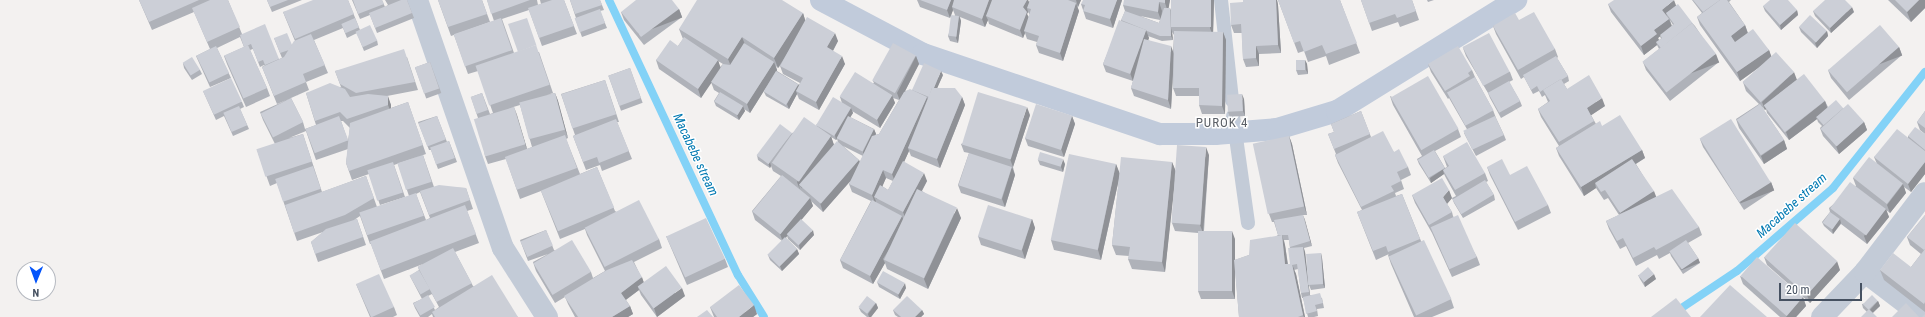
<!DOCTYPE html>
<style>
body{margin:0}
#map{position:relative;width:1925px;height:317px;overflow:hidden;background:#f3f1f0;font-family:"Roboto Condensed",sans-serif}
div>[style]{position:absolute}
.stream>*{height:8px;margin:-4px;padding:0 4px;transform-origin:4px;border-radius:4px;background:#83d2f7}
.lane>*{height:14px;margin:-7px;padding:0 7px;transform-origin:7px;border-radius:7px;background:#c3cbd7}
.street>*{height:22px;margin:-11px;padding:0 11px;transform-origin:11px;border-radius:11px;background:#c3cbd7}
.secondary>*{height:22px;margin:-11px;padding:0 11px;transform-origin:11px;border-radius:11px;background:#c1cbdb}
.wall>*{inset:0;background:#afb2b9;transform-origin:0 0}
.shaded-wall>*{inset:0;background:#8f9196;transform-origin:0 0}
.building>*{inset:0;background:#cccfd7;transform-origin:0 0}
span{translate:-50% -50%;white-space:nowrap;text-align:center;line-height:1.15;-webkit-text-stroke:3px #fff;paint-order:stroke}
.neighbourhood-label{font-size:13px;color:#5c6067;letter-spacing:1px}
.water-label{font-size:13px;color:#0179b2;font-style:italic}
.north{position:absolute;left:16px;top:261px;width:40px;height:40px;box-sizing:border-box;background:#fff;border:1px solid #b5b9c0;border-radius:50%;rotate:181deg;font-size:11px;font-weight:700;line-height:16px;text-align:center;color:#465161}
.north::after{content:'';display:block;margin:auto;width:14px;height:18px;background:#0354fb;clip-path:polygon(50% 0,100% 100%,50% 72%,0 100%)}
.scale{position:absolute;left:1779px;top:283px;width:83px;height:18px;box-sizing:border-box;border:2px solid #465161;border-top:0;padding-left:5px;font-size:12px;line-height:14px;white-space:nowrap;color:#465161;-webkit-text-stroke:3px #fff;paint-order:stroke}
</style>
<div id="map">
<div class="stream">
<div style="left:609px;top:0;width:304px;rotate:64.9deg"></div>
<div style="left:738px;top:275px;width:49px;rotate:58.2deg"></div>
<div style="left:1668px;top:317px;width:83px;rotate:-33.7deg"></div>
<div style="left:1737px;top:271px;width:127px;rotate:-40.8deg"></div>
<div style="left:1833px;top:188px;width:148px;rotate:-51.6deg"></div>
</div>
<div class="lane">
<div style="left:1221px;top:0;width:101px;rotate:83.7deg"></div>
<div style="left:1233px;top:116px;width:108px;rotate:82deg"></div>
</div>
<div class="street">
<div style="left:417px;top:0;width:262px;rotate:70.9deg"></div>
<div style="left:503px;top:248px;width:82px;rotate:57.5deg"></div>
<div style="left:1865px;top:272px;width:74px;rotate:37.3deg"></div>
<div style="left:1822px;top:317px;width:62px;rotate:-46.3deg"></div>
<div style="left:1865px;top:272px;width:99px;rotate:-52.8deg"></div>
</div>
<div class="secondary">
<div style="left:821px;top:0;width:115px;rotate:27.9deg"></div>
<div style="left:923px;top:54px;width:250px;rotate:18.7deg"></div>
<div style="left:1160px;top:134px;width:55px"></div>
<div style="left:1215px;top:134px;width:62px;rotate:-4.6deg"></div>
<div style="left:1277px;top:129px;width:63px;rotate:-16.7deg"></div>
<div style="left:1337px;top:111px;width:211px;rotate:-31.8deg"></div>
</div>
<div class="wall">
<div style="clip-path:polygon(evenodd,139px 0,228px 0,242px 34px,279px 59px,282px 58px,274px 38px,292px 45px,295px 41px,283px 12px,348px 0,360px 30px,377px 40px,378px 45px,364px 51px,357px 33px,347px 38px,343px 28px,314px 40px,328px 73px,306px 82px,309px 90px,291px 98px,303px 122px,305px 129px,316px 125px,306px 93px,341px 87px,335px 71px,407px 57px,418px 90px,387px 96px,391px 105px,391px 108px,408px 102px,426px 154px,394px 165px,405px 197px,380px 205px,369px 174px,352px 180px,346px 163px,348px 149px,316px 160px,306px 131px,289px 138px,303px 134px,322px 192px,366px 176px,377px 207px,409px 196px,398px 164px,423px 155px,434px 187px,466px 188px,473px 209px,467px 211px,479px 243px,455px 252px,473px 286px,518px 317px,433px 317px,432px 314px,428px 317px,420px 317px,415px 308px,413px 303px,422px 299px,412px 280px,410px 276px,419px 270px,418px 267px,423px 264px,384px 279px,371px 244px,370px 244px,360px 216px,354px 220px,357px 219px,366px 245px,318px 262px,311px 242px,323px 232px,297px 241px,277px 183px,270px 186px,257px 150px,275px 144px,263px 120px,260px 112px,289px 99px,277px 104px,262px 67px,265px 65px,264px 65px,260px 67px,253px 49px,250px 50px,267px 88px,270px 96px,246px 107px,227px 64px,224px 56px,244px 47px,240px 37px,217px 48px,231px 78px,210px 87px,196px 56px,210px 49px,194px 12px,152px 30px,139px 0,341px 121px,343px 121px,350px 128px,348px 141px,341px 121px,139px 0,420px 192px,430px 218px,426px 220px,416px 194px,420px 192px,139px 0,432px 294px,439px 307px,435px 310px,428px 296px,432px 294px)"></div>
<div style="clip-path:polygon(267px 0,302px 0,272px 12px)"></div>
<div style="clip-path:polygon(352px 0,382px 0,385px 7px,388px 5px,385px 0,407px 0,414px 18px,377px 33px,370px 15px,360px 19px)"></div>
<div style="clip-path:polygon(438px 0,482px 0,490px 22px,451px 36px)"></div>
<div style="clip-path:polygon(evenodd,487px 0,537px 0,538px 5px,541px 4px,540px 0,564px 0,577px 34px,542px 46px,529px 10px,502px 19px,514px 53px,539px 52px,553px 93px,547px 95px,555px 93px,558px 101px,568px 138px,566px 139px,580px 174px,597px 167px,615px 211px,659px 239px,662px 248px,634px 262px,644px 283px,685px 296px,657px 317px,641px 295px,639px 290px,626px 300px,630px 306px,633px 314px,628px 317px,575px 317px,568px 304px,565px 297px,555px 303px,536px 271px,533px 262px,548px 254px,528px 261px,520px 240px,546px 230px,554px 250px,591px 272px,593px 278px,605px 271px,587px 235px,585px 229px,560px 239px,541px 191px,520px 199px,506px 159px,488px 164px,485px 156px,478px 118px,471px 97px,482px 93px,490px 114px,493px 113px,478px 71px,468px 74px,454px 35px,494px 21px,487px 0,520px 105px,532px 147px,527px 149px,514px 107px,510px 108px,520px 105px)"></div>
<div style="clip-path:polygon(570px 0,600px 0,604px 10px,600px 11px,607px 28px,582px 37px,575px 18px,576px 18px)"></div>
<div style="clip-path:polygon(evenodd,917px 0,1028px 0,1029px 2px,1030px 0,1081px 0,1078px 7px,1077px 6px,1079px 11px,1063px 61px,1039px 53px,1036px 45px,1037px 42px,1027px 39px,1025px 33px,1023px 38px,989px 24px,988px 20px,985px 27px,960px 17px,961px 21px,958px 43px,950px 41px,948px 36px,955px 15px,953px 10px,950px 18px,920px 7px,917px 0,1028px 12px,1030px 15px,1029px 17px,1027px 14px,1028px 12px)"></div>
<div style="clip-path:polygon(1122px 0,1113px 28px,1086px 19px,1081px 4px)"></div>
<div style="clip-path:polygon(evenodd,1170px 0,1168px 8px,1170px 8px,1171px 10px,1214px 0,1213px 32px,1223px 32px,1226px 40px,1225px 114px,1202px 114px,1199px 105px,1199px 96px,1176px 96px,1173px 88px,1173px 74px,1171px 109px,1134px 96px,1131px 88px,1133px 81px,1106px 72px,1103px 64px,1125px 11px,1123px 5px,1170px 0,1140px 16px,1160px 20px,1159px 23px,1140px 16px,1170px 0,1172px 32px,1174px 35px,1173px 53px,1148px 40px,1149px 38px,1148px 36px,1162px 41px,1173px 40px,1172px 32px)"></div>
<div style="clip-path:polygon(1243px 0,1277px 0,1278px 5px,1281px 53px,1259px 54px,1259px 66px,1246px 67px,1243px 59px,1242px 33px,1234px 33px,1231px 25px,1243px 2px)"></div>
<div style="clip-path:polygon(1278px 0,1340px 0,1360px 53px,1329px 65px,1326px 56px,1308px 62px,1304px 51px,1298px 53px)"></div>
<div style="clip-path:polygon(1361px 0,1412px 0,1419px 20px,1400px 27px,1398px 22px,1372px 31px)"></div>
<div style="clip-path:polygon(1427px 0,1434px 0,1428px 2px)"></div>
<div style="clip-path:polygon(1692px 0,1731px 0,1729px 2px,1745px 25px,1748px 33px,1769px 50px,1771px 57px,1797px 80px,1825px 101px,1828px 107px,1843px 108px,1864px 122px,1867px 130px,1839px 154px,1823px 136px,1820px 128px,1822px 126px,1818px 122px,1817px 119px,1789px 140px,1767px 113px,1766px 109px,1765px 110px,1761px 106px,1784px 140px,1787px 149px,1764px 164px,1739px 128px,1736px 119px,1759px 104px,1746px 91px,1743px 82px,1764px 64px,1740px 81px,1700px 25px,1697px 17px,1702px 13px)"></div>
<div style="clip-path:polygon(1888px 0,1925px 0,1925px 8px,1911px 22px)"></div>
<div style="clip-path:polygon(evenodd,1608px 4px,1676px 6px,1695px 26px,1719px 62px,1670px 101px,1646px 70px,1643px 62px,1659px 49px,1657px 45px,1644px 55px,1611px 12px,1608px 4px,1670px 20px,1673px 25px,1672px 26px,1670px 20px,1608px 4px,1660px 36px,1661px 39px,1659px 40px,1658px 38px,1660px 36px)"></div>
<div style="clip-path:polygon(1763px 6px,1797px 10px,1798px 15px,1781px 30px,1765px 11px)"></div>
<div style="clip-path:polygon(679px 9px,682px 17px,644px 45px,624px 20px,621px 12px)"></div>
<div style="clip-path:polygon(1813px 11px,1854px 12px,1831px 33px,1815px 16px)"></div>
<div style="clip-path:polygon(evenodd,803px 13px,805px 20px,838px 41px,833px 51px,845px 64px,819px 110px,799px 99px,797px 94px,789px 109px,766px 96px,764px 92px,767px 86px,750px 113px,744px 109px,745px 111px,739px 120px,716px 106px,714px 101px,719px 93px,714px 90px,711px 82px,701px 98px,659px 69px,656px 60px,678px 46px,683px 39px,679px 29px,803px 13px,718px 61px,723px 64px,720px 67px,718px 61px,803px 13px,776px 66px,778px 68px,780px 66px,783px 74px,800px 83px,799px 85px,798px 84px,777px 71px,777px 70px,776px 66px)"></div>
<div style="clip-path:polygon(1519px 20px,1555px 49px,1558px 57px,1557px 58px,1568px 76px,1569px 81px,1564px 84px,1567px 89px,1605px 106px,1591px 115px,1596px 124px,1602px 126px,1642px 150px,1645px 158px,1636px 164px,1656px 197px,1699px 227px,1702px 235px,1688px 243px,1698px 258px,1700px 263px,1683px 274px,1671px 256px,1670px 253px,1659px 259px,1657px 255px,1636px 266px,1626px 246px,1620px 249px,1609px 229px,1606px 221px,1619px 215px,1608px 198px,1604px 200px,1596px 188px,1584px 196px,1559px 156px,1556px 148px,1559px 146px,1541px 117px,1538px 109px,1548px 102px,1545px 95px,1542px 97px,1539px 91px,1533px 94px,1524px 77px,1521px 79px,1496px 34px,1493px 26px)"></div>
<div style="clip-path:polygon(1799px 27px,1827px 31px,1828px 36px,1817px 48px,1801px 32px)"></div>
<div style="clip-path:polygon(1899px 47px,1902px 55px,1849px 100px,1831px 78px,1828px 70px)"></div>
<div style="clip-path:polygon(1463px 48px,1510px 72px,1513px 80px,1509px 82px,1520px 101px,1522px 106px,1501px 118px,1490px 98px,1488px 93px,1466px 56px)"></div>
<div style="clip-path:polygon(evenodd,916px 56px,919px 64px,905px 91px,912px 90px,943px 75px,937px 88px,962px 97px,965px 105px,940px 168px,911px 156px,909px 151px,904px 162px,927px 181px,922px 191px,961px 218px,928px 289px,887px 269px,885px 263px,873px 284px,843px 268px,840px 260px,871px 201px,852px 192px,849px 184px,851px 180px,823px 212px,811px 201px,813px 206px,801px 220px,814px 235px,800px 250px,788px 239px,787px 236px,786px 238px,797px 249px,799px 254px,782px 271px,770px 260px,768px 255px,782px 241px,755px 220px,752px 211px,781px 176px,773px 171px,771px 166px,770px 168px,758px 160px,757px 155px,792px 133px,817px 126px,816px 125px,842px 103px,840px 97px,874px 83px,873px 81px,916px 56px,893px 98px,899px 100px,879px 134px,875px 135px,876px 134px,874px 129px,850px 117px,853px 113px,852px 111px,880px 128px,895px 103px,893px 98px,916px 56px,831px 137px,836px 140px,837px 139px,838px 142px,831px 148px,834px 145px,831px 137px,916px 56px,843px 146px,863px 156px,860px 162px,859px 160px,843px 146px,916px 56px,886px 178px,893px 181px,888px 190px,882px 186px,886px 178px)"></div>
<div style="clip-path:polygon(1305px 60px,1307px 64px,1308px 74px,1298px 75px,1296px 70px)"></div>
<div style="left:430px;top:62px;width:33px;height:16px;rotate:70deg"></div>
<div style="clip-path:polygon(183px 63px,200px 70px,202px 74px,192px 80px,184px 68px)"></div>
<div style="clip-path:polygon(1428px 64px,1472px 70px,1475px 77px,1493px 110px,1496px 118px,1504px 135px,1506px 140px,1476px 156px,1466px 137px,1464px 133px,1468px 131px,1449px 98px,1448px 99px,1431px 72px)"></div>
<div style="left:630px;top:68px;width:37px;height:23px;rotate:70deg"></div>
<div style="clip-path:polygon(605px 80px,619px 122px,617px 122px,632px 159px,602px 171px,600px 165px,586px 170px,573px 136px,575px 135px,561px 94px)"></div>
<div style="clip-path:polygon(203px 91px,242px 102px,244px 107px,240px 109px,249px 129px,233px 136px,224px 116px,216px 120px)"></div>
<div style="clip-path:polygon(1390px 96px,1458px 129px,1461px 137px,1435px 151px,1445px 168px,1447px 167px,1443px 156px,1485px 173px,1488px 181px,1486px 182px,1494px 195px,1495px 200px,1463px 218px,1454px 203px,1452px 198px,1456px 196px,1446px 178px,1444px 174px,1431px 183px,1419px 164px,1417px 159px,1422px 156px,1393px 105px)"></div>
<div style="clip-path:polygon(1244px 99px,1245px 116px,1230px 117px,1228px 112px)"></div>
<div style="clip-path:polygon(1361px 111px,1371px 137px,1394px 152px,1408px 167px,1411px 175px,1401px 180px,1404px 189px,1395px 193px,1396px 196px,1402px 194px,1421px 241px,1451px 299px,1454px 308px,1432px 317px,1414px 317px,1391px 264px,1388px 255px,1389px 254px,1376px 260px,1357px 212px,1362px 210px,1338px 163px,1335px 155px,1336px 154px,1328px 134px,1334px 132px,1331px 124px)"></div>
<div style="clip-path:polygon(1925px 111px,1925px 134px,1920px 130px,1917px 122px)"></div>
<div style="clip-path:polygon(1030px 115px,1013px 167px,1015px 175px,1005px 207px,961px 193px,958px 185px,969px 153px,964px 152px,961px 144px)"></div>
<div style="clip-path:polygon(437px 116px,447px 142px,449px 141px,457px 162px,438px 169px,431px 150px,429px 150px,418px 122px)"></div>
<div style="clip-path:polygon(1072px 116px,1075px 124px,1064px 157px,1028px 146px,1025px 138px)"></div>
<div style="clip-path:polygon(1925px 134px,1925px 174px,1911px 192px,1904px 187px,1906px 193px,1890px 213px,1886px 210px,1889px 217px,1867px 244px,1841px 224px,1833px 234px,1824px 226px,1822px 222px,1830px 212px,1829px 208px,1856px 186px,1853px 178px,1877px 164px,1874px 157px,1908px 138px,1908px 136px)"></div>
<div style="clip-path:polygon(evenodd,1289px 136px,1292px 144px,1307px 215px,1303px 215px,1312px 246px,1304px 248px,1305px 252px,1310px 295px,1322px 298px,1324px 308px,1317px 309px,1318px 316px,1314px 317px,1308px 317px,1303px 298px,1302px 298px,1301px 293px,1298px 269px,1294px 270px,1296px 274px,1305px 317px,1239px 317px,1235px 267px,1235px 299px,1201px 299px,1198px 291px,1198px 233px,1175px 231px,1172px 223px,1175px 175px,1165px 272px,1132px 269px,1128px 259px,1129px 256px,1116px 255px,1112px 245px,1119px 179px,1101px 260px,1054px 250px,1051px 240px,1116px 164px,1119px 173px,1172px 162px,1176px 172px,1209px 155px,1204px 231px,1235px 239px,1235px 260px,1249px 255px,1278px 235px,1274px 222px,1272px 222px,1269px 214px,1289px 136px,1284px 240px,1289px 240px,1290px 248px,1290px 264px,1288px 264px,1285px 245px,1284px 240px)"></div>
<div style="clip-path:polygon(1700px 139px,1771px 182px,1774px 190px,1744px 210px,1703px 147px)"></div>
<div style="clip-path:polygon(1038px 160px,1065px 164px,1063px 172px,1040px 165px)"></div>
<div style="clip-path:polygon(1487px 167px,1510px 175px,1548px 205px,1551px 213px,1518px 230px,1490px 175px)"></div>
<div style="clip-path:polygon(1412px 195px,1452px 198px,1447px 204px,1452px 212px,1453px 216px,1477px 257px,1480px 265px,1452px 277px,1432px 233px,1415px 203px)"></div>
<div style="clip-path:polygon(1925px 215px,1925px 312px,1884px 280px,1880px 270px,1911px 267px,1921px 254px,1910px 245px,1907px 237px)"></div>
<div style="clip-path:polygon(1032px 219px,1035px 228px,1025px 259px,981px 245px,978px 236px)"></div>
<div style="clip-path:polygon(666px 236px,725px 259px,728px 267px,687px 285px)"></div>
<div style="clip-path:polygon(1321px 253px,1322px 258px,1325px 288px,1311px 290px,1309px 285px)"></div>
<div style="clip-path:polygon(1764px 257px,1840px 270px,1810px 303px,1767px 265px)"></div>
<div style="clip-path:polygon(1638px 275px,1656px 279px,1645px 287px,1640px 279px)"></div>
<div style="clip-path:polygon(1740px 276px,1803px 297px,1806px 306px,1796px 317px,1780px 317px,1743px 284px)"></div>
<div style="clip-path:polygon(877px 282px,906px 288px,900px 299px,879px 287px)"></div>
<div style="clip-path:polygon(356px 284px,394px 307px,397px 315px,393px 317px,370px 317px)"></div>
<div style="clip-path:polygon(1878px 301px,1880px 306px,1873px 313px,1867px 312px,1863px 308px,1862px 304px)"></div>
<div style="clip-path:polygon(876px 303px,878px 308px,871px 317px,867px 317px,861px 312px,859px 308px)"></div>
<div style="clip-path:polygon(710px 307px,757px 314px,753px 317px,714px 317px)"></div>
<div style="clip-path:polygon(893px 310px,922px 310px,924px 314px,921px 317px,898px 317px,895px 315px)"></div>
</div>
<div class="shaded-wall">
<div style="clip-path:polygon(951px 0,957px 0,952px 7px,953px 10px,950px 18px,947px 10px)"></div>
<div style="clip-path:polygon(989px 0,996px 0,986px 16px,988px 20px,985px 27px,982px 19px)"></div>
<div style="clip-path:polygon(1027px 0,1028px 0,1031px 7px,1027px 8px,1028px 12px,1027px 14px,1030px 21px,1024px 31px,1025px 33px,1023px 38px,1020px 30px,1023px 7px)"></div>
<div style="clip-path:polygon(1076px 0,1081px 0,1078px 7px)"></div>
<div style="clip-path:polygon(1117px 0,1122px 0,1113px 28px,1110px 19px)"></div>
<div style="clip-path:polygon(1165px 0,1170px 0,1168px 12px,1165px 3px)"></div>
<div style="clip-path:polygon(1211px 0,1214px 0,1213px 37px,1210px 28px)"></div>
<div style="clip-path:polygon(1276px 0,1277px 0,1278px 5px,1281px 53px,1278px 45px)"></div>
<div style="clip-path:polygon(1674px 0,1677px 8px,1666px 13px,1667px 16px,1662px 10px)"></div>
<div style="clip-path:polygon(1919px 0,1925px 0,1925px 8px,1911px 22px,1907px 12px)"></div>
<div style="clip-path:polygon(1159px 2px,1162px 11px,1161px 20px,1158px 12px)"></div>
<div style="clip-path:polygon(1076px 3px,1079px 11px,1063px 61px,1060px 53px)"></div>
<div style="clip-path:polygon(1852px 7px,1854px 12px,1831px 33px,1830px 28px)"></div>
<div style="left:679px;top:9px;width:9px;height:47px;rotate:69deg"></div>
<div style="clip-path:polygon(1797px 10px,1798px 15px,1781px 30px,1780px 25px)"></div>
<div style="clip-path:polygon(803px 13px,806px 23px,778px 68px,774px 58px)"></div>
<div style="clip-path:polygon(959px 16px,961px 21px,958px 43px,956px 38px)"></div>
<div style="clip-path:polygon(1669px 19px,1672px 27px,1658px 38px,1660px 43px,1656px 42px,1657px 45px,1644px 55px,1641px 46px,1654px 30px)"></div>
<div style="clip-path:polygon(1745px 25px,1748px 34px,1734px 44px,1731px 36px)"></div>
<div style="clip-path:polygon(1171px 28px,1172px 32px,1173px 40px,1171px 36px)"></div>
<div style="clip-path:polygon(1146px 30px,1149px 38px,1133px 81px,1130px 73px)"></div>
<div style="clip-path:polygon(1827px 31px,1828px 36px,1817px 48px,1815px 43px)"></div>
<div style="clip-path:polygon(1223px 32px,1226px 40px,1225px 114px,1222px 106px)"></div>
<div style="clip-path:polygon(835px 33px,838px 41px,830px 56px,827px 47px)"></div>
<div style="clip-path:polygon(742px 37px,746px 47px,732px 69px,728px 59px)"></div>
<div style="clip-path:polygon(1171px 46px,1174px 54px,1171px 109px,1168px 100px)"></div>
<div style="clip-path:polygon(1256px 46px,1259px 54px,1259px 66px,1256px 58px)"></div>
<div style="left:1899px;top:47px;width:9px;height:70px;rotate:69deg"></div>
<div style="clip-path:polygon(1769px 50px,1772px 58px,1740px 81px,1737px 72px)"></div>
<div style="left:1716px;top:54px;width:9px;height:63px;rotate:69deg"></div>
<div style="clip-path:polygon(842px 56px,845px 64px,819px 110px,816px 102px)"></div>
<div style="clip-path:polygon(916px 56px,919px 64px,900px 101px,897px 93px)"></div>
<div style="clip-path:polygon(718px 60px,721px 69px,701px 98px,698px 89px)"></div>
<div style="clip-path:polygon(1305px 60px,1307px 64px,1308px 74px,1306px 70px)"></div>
<div style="clip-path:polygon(774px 62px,777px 70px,750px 113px,747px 104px)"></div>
<div style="clip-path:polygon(941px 71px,943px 75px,931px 102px,930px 97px)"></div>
<div style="clip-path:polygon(1794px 72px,1797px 80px,1764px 105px,1766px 109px,1765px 110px,1762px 102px)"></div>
<div style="clip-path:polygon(798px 84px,800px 88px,796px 91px,797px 94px,789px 109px,787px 104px)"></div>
<div style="clip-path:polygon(555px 93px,558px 101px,568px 138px,565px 130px)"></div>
<div style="clip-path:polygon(1242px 94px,1244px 99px,1245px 116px,1243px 111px)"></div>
<div style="clip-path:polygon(892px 95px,895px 103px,880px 128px,877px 119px)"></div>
<div style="clip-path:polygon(388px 96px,391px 105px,391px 113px,388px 105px)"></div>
<div style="clip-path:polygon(927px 97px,930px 106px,908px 148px,909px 151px,895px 182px,892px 174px)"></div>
<div style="clip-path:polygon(962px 97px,965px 105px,940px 168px,937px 159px)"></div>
<div style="clip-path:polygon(1602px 98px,1605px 106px,1590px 116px,1587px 108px)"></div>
<div style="clip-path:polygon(1825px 101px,1828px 110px,1816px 117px,1817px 119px,1789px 140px,1786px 132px)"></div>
<div style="clip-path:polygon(743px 106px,745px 111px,739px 120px,737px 115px)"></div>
<div style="clip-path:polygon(514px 107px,517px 115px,528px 152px,525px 144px)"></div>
<div style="clip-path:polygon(1027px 107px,1030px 115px,1013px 167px,1010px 159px)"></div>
<div style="clip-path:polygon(851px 108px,853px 113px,836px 140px,835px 135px)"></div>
<div style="clip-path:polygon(1072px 116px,1075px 124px,1064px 157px,1061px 149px)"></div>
<div style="clip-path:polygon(1864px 122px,1867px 130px,1839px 154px,1836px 146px)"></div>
<div style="clip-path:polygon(874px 129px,876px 134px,865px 157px,863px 152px)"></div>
<div style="clip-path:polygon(792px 133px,770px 162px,771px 166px,770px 168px,768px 163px)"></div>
<div style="clip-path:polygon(831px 136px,834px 145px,802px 188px,799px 185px,800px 190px,797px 182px)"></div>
<div style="clip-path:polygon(1289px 136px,1292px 144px,1307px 215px,1304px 206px)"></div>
<div style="clip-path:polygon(1784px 140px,1787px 149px,1764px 164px,1761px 156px)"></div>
<div style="clip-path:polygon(1206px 147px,1209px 155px,1203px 233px,1200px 225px)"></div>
<div style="clip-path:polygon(1642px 150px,1645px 158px,1598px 187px,1595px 183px,1596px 188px,1584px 196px,1581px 187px)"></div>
<div style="clip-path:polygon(1063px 159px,1065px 164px,1063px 172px,1061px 167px)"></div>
<div style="clip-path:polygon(859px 160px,862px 168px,823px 212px,820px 203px)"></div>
<div style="clip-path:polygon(1172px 162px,1176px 172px,1165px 272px,1162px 262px)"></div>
<div style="clip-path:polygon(1925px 162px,1925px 174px,1911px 192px,1908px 184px)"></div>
<div style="clip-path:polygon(1116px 164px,1120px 174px,1101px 260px,1098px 250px)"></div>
<div style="clip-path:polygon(1012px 167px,1015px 175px,1005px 207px,1002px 199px)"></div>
<div style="clip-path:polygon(1445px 168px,1443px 170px,1444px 174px,1431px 183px,1430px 178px)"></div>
<div style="clip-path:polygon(883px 170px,886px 178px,877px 199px,874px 197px,876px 201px,875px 203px,872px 195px)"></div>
<div style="clip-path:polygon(924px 173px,927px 181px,906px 220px,903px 212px)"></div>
<div style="left:1771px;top:182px;width:9px;height:36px;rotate:69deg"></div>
<div style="clip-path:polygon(1903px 184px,1906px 193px,1890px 213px,1887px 205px)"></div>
<div style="clip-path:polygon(1449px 190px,1452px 198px,1446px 205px,1443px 197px)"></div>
<div style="left:1654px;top:191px;width:9px;height:40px;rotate:69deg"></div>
<div style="clip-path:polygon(810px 198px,813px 206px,788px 236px,787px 235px,787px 236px,783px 242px,780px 234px)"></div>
<div style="clip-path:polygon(957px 208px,961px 218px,928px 289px,924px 279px)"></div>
<div style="clip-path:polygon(1886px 209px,1889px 217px,1867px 244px,1864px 236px)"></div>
<div style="clip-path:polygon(1303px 215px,1305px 220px,1312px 246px,1310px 241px)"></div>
<div style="clip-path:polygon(902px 216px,905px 224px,883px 259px,885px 263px,873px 284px,870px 276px)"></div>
<div style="clip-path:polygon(1032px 219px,1035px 228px,1025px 259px,1022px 250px)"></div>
<div style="clip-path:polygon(1840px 219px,1841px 223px,1833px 234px,1832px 229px)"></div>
<div style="clip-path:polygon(813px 230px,814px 235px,800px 250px,799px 245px)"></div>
<div style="clip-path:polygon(1232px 231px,1235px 239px,1235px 299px,1232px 291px)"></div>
<div style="clip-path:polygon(1282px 235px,1285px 245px,1289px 274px,1285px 264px)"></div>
<div style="clip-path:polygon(1303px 247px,1305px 252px,1310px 297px,1309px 292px)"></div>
<div style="clip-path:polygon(797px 249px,799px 254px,782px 271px,780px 266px)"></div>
<div style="clip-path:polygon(1321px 253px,1322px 258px,1325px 288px,1323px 284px)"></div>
<div style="left:1698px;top:258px;width:5px;height:20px;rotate:68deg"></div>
<div style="clip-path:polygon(1837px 261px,1840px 270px,1810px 303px,1807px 295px)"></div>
<div style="clip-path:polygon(1292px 264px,1296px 274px,1305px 317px,1304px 317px,1303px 315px)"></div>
<div style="clip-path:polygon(1654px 274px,1656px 279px,1645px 287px,1644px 282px)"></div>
<div style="clip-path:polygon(642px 277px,645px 286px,638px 287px,639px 290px,624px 301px,621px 293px)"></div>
<div style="clip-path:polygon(905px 283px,906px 288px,900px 299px,898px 295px)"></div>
<div style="clip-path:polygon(682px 288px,685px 296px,657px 317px,654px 308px)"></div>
<div style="clip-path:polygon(1803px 297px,1806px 306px,1796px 317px,1786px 317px)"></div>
<div style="clip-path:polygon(1878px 301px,1880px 306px,1870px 315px,1869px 311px)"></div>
<div style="clip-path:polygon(876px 303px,878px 308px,871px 317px,869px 317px,868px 314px)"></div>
<div style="clip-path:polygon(754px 305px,757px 314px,753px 317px,739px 317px)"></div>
<div style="clip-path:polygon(630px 306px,633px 314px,628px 317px,612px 317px)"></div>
<div style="clip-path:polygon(922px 310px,924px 314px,921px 317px,915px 317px)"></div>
</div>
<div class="building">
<div style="clip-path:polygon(139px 0,199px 0,149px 22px)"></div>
<div style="clip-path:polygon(210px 0,228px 0,240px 27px,207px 42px,192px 8px)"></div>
<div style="clip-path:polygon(267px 0,288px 0,270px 7px)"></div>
<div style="clip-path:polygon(313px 0,348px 0,354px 14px,295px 39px,283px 12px)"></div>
<div style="clip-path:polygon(353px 0,382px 0,384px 4px,358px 14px)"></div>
<div style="clip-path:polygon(401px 0,407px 0,412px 13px,375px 28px,369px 13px)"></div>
<div style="clip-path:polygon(438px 0,482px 0,487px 14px,448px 27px)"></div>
<div style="clip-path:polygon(487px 0,530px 0,491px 14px)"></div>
<div style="clip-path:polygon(552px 0,564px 0,574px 26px,539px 38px,528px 8px)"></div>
<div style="clip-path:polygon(570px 0,600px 0,602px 5px,575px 14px)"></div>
<div style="clip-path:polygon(636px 0,672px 0,679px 9px,641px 37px,621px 12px)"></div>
<div style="clip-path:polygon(697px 0,782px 0,803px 13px,774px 58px,742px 37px,728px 59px,679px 29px)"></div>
<div style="clip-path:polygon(920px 0,951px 0,947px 10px)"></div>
<div style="clip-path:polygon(954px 0,989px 0,982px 19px,952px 7px)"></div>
<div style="clip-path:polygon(992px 0,1027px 0,1023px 7px,1027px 12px,1020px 30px,986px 16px)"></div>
<div style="clip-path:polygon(1030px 0,1068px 0,1076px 3px,1060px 53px,1036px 45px,1039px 36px,1024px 31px,1031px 9px,1027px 8px)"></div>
<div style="clip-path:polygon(1083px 0,1117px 0,1110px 19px,1083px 11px,1085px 5px,1081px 4px)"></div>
<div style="clip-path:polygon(1124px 0,1165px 0,1165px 3px,1159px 2px,1158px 12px,1123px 5px)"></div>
<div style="left:1171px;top:0;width:40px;height:27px"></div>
<div style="clip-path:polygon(1243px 0,1276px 0,1278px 45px,1256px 46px,1256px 58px,1243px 59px,1241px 24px,1231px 25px,1230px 3px,1243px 2px)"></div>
<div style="clip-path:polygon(1278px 0,1340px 0,1357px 43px,1326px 54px,1322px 45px,1304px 52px,1300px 41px,1294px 43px)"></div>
<div style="clip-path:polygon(1361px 0,1412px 0,1416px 11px,1397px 18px,1395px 14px,1369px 23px)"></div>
<div style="clip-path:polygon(1614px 0,1674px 0,1662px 10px,1669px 19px,1654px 30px,1657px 34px,1641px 46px,1608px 4px)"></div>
<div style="clip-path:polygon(1693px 0,1720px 0,1703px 12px)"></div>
<div style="clip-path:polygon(1720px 0,1727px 0,1745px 25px,1731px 36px,1735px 42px,1753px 29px,1769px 50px,1737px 72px,1697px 17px)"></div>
<div style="clip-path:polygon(1770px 0,1788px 0,1797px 10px,1780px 25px,1763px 6px)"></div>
<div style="clip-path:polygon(1825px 0,1845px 0,1852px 7px,1830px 28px,1813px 11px)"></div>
<div style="clip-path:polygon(1895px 0,1919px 0,1907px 12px)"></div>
<div style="clip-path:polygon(1678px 4px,1694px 25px,1692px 23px,1661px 48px,1656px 42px,1662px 38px,1660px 35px,1674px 24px,1666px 13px)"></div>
<div style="clip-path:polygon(1164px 8px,1170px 8px,1171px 36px,1160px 36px,1147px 31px,1146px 30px,1121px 20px,1125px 11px,1159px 23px)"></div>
<div style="left:600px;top:9px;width:15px;height:27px;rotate:70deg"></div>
<div style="clip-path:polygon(1534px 12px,1555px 49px,1518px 70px,1493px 26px,1515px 13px,1519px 20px)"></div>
<div style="left:951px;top:15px;width:8px;height:21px;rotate:7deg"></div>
<div style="left:1810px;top:15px;width:23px;height:16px;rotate:43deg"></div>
<div style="clip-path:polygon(807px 17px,835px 33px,827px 47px,842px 56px,816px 102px,796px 91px,803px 78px,780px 66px)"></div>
<div style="left:355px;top:18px;width:10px;height:15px;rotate:66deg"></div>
<div style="left:501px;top:18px;width:34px;height:50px;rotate:71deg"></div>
<div style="clip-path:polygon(527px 18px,537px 47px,536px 45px,518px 52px,508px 24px)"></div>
<div style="left:1119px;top:20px;width:29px;height:47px;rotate:20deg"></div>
<div style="left:1692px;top:23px;width:39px;height:63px;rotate:52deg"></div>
<div style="clip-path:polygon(265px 24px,279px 59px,265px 65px,263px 60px,258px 62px,251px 44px,244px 47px,240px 35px)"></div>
<div style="left:370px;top:25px;width:17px;height:16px;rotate:65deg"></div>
<div style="left:1880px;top:25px;width:29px;height:69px;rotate:49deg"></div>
<div style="clip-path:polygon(1174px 31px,1223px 32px,1222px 106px,1199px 105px,1199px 88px,1173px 88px)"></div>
<div style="clip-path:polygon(287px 33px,292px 45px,289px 50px,280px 53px,274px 38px)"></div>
<div style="left:1489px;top:33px;width:44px;height:30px;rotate:62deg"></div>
<div style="clip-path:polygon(311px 34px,325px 65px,303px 74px,306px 82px,274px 96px,262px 67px,284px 57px,294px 41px)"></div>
<div style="clip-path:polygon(684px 37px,718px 60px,698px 89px,656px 60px,670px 40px,678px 46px)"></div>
<div style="clip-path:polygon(1144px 39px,1171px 46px,1168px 100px,1131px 88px)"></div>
<div style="clip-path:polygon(744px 43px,774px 62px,747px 104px,711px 82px,723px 64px,730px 65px)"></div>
<div style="left:893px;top:43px;width:26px;height:43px;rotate:29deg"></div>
<div style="left:248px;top:45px;width:47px;height:26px;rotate:66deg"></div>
<div style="left:536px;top:45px;width:42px;height:64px;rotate:71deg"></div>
<div style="left:216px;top:46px;width:30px;height:22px;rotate:64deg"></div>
<div style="clip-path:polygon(1458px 46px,1472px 70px,1468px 73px,1470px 76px,1445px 91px,1428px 64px)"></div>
<div style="clip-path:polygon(404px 49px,415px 82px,356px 93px,340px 84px,335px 71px)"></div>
<div style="left:1776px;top:52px;width:27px;height:45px;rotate:48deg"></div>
<div style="clip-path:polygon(1556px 56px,1568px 76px,1561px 80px,1561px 79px,1543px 90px,1540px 92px,1537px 86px,1531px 90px,1523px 75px)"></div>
<div style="left:192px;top:57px;width:15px;height:11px;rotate:58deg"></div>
<div style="left:1296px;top:60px;width:9px;height:10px"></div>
<div style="left:430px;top:62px;width:28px;height:16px;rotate:71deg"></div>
<div style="clip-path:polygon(924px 63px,941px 71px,934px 88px,932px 88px,929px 97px,912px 90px)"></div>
<div style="left:630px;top:68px;width:32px;height:23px;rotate:70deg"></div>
<div style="left:776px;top:71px;width:26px;height:24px;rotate:31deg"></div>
<div style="left:855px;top:72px;width:44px;height:29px;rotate:32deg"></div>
<div style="left:1804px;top:74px;width:34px;height:51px;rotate:52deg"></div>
<div style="clip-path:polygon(1589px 75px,1602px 98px,1587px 108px,1594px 121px,1559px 142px,1538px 109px,1550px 101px,1543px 90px,1561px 79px,1567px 89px)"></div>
<div style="left:1428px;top:76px;width:61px;height:43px;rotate:60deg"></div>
<div style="left:1475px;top:77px;width:38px;height:32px;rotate:61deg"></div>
<div style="left:231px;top:78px;width:26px;height:31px;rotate:65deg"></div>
<div style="left:605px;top:80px;width:36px;height:46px;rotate:72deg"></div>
<div style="left:1509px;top:81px;width:23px;height:24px;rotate:61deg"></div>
<div style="clip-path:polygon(330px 83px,345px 89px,350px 97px,368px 94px,388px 96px,388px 105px,347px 119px,340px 112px,315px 121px,306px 93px)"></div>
<div style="clip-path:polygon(932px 88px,955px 88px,962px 97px,937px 159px,908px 148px)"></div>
<div style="clip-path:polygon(910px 89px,927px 97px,892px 174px,883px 170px,872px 195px,849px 184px,872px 136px,879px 134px,904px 92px)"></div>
<div style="left:720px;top:92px;width:27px;height:11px;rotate:31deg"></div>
<div style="left:978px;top:92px;width:51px;height:55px;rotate:17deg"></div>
<div style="left:482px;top:93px;width:18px;height:12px;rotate:71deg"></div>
<div style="left:555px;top:93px;width:38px;height:37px;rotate:75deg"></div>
<div style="left:1242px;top:94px;width:17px;height:15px;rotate:87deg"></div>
<div style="left:833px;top:97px;width:21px;height:33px;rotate:31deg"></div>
<div style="left:291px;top:98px;width:27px;height:34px;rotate:63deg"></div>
<div style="left:1836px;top:100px;width:11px;height:26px;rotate:49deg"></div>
<div style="clip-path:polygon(408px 102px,423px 145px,349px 171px,346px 163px,350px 123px)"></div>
<div style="left:1036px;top:104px;width:38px;height:36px;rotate:18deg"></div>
<div style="left:1760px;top:104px;width:43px;height:28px;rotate:56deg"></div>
<div style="left:1848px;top:104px;width:24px;height:37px;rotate:48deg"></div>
<div style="left:239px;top:106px;width:21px;height:17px;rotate:67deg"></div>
<div style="left:514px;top:107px;width:39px;height:42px;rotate:73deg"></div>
<div style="clip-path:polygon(1361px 111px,1370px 134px,1334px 149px,1328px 134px,1334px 132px,1331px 124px)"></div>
<div style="clip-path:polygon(1925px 111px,1925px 128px,1917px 122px)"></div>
<div style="clip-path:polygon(1620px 115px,1642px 150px,1581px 187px,1556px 148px,1600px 121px,1602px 126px)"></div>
<div style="left:339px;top:116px;width:26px;height:36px;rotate:69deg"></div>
<div style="left:437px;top:116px;width:25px;height:20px;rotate:69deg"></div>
<div style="left:848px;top:116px;width:29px;height:25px;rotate:27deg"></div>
<div style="left:1495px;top:116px;width:21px;height:35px;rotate:65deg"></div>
<div style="left:804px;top:117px;width:33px;height:56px;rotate:35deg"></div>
<div style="clip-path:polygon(616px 119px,629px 151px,599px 163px,597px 157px,583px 162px,573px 136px)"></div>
<div style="left:1731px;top:119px;width:75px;height:37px;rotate:58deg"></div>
<div style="left:780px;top:124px;width:15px;height:39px;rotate:37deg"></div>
<div style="clip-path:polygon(1915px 127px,1925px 134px,1925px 150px,1908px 136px)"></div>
<div style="clip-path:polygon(1897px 129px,1925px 151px,1925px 162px,1908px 184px,1874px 157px)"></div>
<div style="clip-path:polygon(1383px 131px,1394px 152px,1399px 149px,1408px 167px,1397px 172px,1401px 181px,1391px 186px,1394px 191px,1361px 207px,1335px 155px)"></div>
<div style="left:303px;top:134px;width:29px;height:49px;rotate:72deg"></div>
<div style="left:565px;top:135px;width:35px;height:64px;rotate:70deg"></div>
<div style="left:1289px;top:136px;width:72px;height:37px;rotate:78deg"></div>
<div style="left:449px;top:141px;width:18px;height:20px;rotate:71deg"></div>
<div style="left:837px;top:141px;width:29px;height:58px;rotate:41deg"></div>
<div style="clip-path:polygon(1467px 142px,1485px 173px,1455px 190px,1443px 170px,1449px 166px,1443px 156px)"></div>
<div style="left:1177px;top:145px;width:29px;height:78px;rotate:4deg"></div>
<div style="left:1434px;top:150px;width:21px;height:19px;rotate:59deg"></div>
<div style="left:1040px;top:152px;width:24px;height:8px;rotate:17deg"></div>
<div style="left:969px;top:153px;width:45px;height:34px;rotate:18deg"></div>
<div style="left:1069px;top:154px;width:48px;height:88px;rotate:12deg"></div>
<div style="left:423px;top:155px;width:28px;height:27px;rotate:72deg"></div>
<div style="clip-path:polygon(1121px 157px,1172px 162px,1162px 262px,1128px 259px,1130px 247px,1112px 245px)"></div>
<div style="left:1869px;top:157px;width:43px;height:26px;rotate:38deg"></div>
<div style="clip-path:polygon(1502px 159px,1510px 175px,1527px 166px,1548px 205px,1515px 222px,1487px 167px)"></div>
<div style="clip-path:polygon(1632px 159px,1654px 191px,1620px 213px,1605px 190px,1601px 192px,1595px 183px)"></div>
<div style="clip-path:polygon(903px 161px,924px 173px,903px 212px,874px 197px,880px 185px,888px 190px)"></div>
<div style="left:393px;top:162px;width:32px;height:27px;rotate:72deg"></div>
<div style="left:313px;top:166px;width:24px;height:40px;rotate:71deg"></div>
<div style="left:597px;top:167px;width:44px;height:61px;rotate:67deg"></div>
<div style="left:782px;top:175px;width:36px;height:47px;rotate:39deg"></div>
<div style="clip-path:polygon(366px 176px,374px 198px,345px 215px,294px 233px,285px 205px)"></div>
<div style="clip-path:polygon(1442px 178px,1449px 190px,1443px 197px,1452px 212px,1429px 225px,1412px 195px)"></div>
<div style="left:1485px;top:180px;width:17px;height:38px;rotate:59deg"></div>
<div style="left:1850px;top:182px;width:45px;height:33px;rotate:37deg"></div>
<div style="clip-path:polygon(439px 185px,466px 188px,470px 200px,429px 215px,420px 191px)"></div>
<div style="left:917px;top:189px;width:44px;height:78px;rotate:25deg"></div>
<div style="clip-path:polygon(1672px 189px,1699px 227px,1656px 250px,1654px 247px,1633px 258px,1623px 238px,1617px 241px,1606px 221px)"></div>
<div style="left:416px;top:193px;width:24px;height:60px;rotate:71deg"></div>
<div style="clip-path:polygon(1402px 194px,1420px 239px,1388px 252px,1386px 246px,1373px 251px,1357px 212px)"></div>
<div style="left:639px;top:200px;width:44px;height:61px;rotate:63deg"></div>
<div style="left:872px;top:200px;width:34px;height:68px;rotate:28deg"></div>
<div style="left:465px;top:205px;width:31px;height:102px;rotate:69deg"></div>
<div style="left:988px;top:205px;width:46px;height:33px;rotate:18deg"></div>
<div style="left:1830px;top:212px;width:12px;height:13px;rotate:35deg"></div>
<div style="clip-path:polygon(1303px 215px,1310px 241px,1290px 247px,1288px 235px,1278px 235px,1274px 220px)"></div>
<div style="left:1458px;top:215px;width:46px;height:30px;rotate:66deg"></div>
<div style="clip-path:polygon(1925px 215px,1925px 249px,1924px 250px,1907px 237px)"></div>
<div style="left:706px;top:218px;width:45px;height:44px;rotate:65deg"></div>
<div style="clip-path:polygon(357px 219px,363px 237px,315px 254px,311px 242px,326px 229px)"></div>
<div style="left:801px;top:219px;width:16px;height:21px;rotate:43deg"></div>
<div style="left:1795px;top:223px;width:57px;height:46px;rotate:42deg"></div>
<div style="left:546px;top:230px;width:17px;height:28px;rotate:66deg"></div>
<div style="left:1198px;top:231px;width:34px;height:60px"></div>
<div style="clip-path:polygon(1282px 235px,1285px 264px,1292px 264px,1303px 315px,1298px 317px,1239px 317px,1234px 260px,1249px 255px,1250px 240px)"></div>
<div style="left:785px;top:237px;width:17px;height:25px;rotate:45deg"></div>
<div style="left:572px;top:240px;width:37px;height:45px;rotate:59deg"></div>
<div style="left:1424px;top:240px;width:65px;height:39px;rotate:65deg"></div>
<div style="left:1686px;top:240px;width:22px;height:20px;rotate:56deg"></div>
<div style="clip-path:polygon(1303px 247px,1309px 292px,1301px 293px,1297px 264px,1292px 265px,1292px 264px,1290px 264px,1288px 248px)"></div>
<div style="left:453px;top:248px;width:40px;height:40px;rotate:62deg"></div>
<div style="clip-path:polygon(1925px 249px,1925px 302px,1924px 304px,1880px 270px,1893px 253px,1911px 267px)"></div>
<div style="left:1321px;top:253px;width:31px;height:15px;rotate:86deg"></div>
<div style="left:1757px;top:257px;width:61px;height:25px;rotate:41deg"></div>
<div style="clip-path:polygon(632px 260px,642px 277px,621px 293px,630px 306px,612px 317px,578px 317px,564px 296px,607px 270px)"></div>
<div style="left:666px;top:266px;width:27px;height:35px;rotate:54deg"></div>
<div style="left:1648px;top:267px;width:9px;height:13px;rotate:49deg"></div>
<div style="left:419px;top:270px;width:22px;height:11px;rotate:60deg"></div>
<div style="left:883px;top:271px;width:25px;height:13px;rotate:29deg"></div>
<div style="clip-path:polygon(379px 274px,394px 307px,372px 317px,371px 317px,356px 284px)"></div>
<div style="clip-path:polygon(492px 275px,518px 317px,435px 317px,432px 312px)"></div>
<div style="clip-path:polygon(739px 285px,754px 305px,739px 317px,717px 317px,710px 307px)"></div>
<div style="clip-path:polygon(1730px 285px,1767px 317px,1700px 317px)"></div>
<div style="clip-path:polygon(1320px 293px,1323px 303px,1315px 305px,1317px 311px,1306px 314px,1303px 297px)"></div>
<div style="left:428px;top:295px;width:14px;height:17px;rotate:60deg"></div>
<div style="left:1872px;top:295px;width:8px;height:13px;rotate:45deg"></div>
<div style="left:867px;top:296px;width:11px;height:14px;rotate:38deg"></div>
<div style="clip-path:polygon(907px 296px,922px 310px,915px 317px,901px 317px,893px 310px)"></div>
<div style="clip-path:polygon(1676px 298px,1691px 317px,1651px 317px)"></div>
<div style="clip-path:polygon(1906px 303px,1919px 317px,1892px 317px)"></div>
<div style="clip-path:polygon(1869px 309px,1877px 317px,1861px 317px)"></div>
<div style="clip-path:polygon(707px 310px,713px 317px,697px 317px)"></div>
<div style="clip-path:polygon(1925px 314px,1925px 317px,1922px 317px)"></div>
</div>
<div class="neighbourhood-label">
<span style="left:1222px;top:123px">PUROK 4</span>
</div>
<div class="water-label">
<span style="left:695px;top:155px;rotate:65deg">Macabebe stream</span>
<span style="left:1792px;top:206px;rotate:-42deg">Macabebe stream</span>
</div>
<div class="north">N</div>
<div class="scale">20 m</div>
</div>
